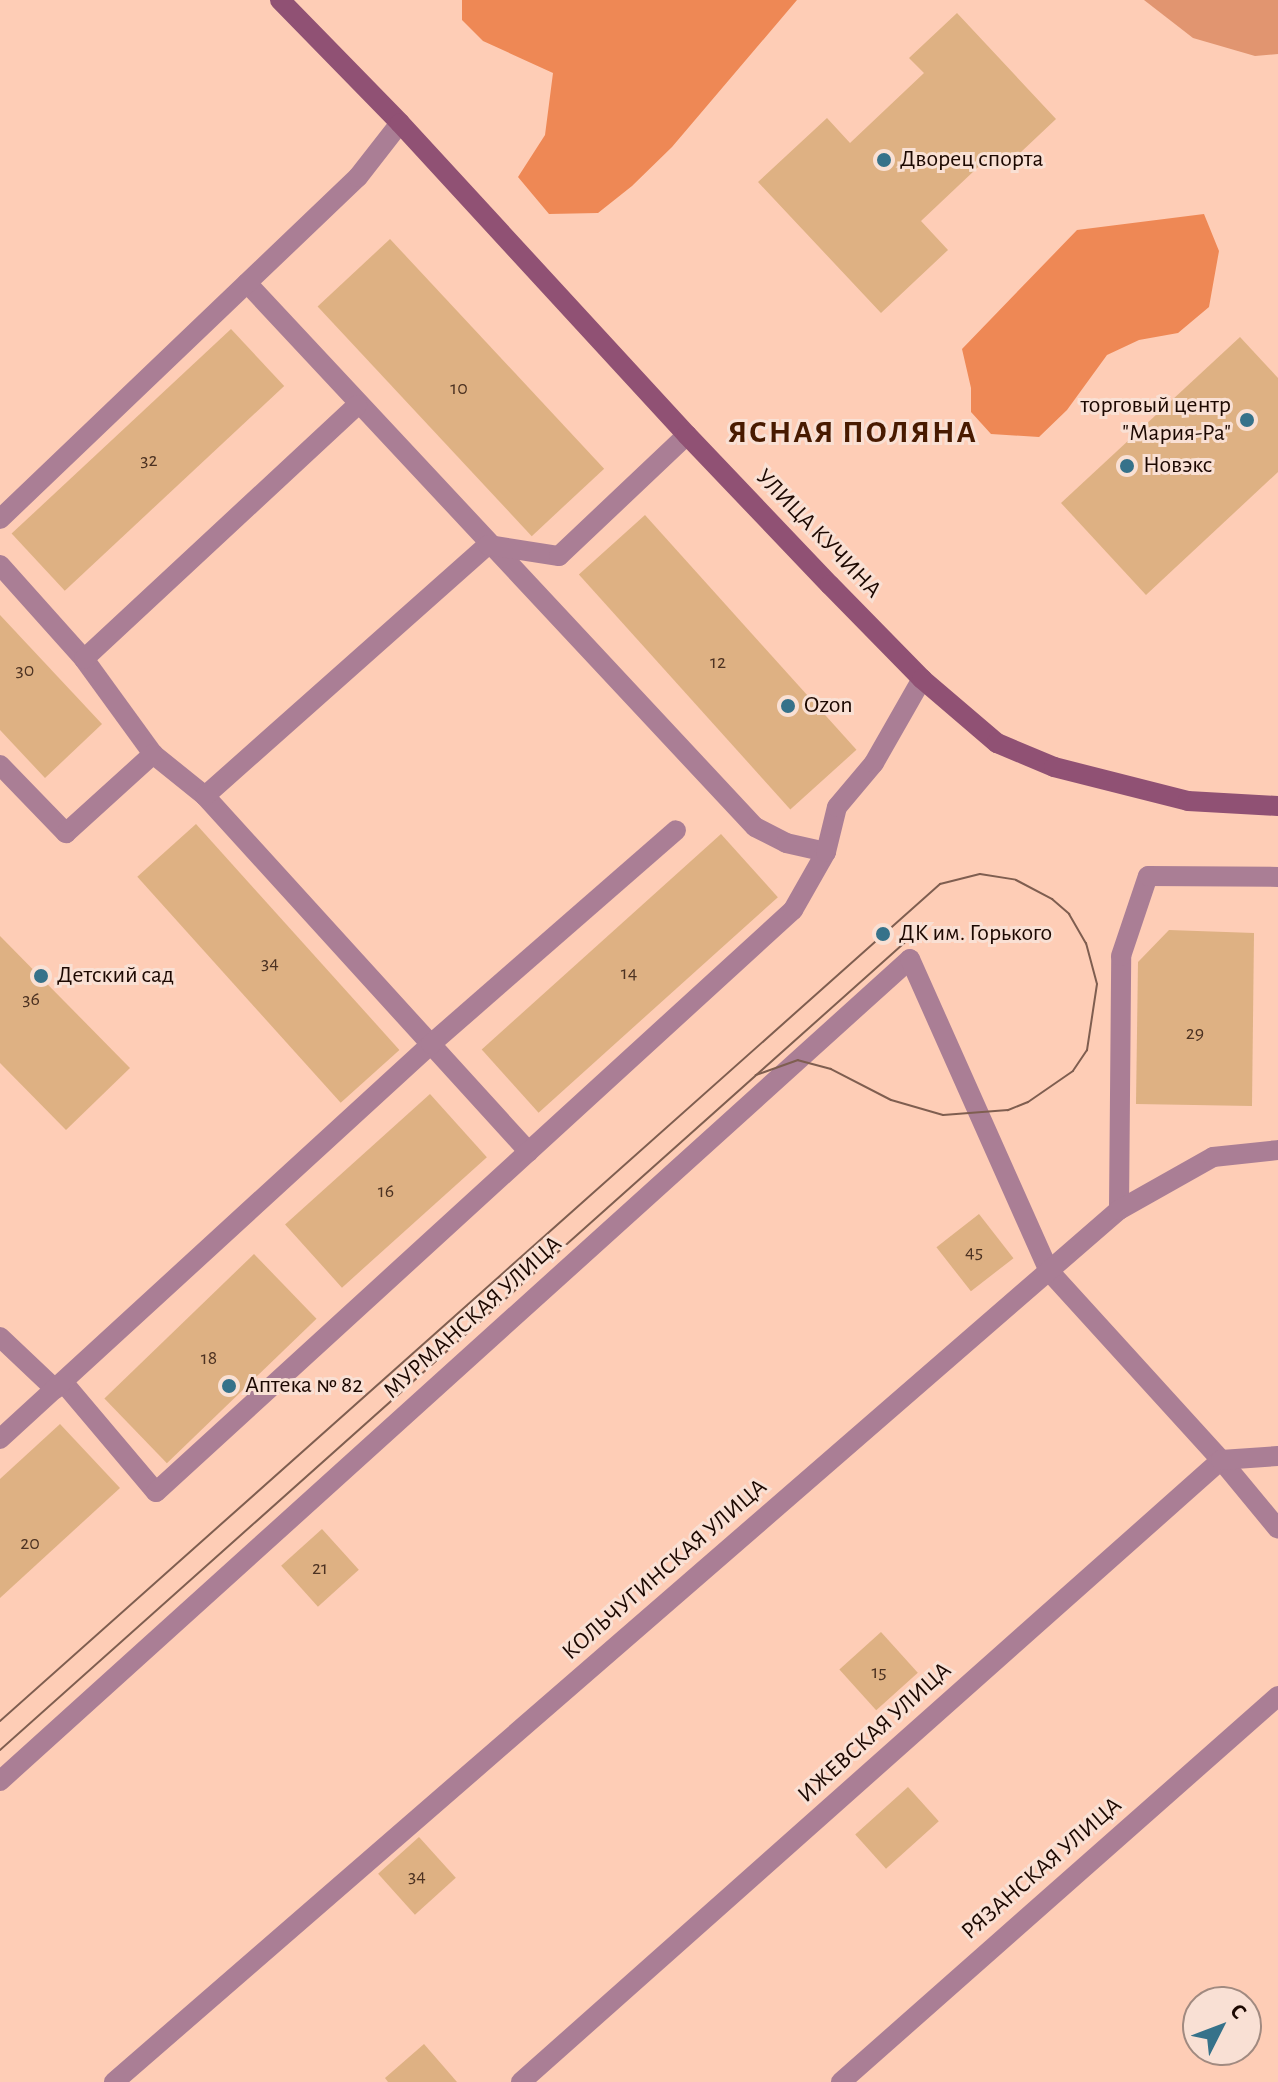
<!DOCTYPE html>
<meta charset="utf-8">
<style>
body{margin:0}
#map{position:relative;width:1278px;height:2082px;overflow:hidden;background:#fecdb6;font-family:"Alegreya Sans",sans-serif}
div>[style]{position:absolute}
.green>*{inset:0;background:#e19570}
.forest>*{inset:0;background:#e85}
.building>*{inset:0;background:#deb183;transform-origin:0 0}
.service>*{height:20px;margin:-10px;padding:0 10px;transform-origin:10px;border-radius:10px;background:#aa7e95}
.minor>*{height:20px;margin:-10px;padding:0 10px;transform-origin:10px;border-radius:10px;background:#aa7e95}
.secondary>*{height:20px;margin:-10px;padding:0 10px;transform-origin:10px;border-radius:10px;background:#905174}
.tram>*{height:2px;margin:-1px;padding:0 1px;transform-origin:1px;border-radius:1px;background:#7f5e50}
.dots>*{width:22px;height:22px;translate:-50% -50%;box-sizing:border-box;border:4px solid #f9e0d4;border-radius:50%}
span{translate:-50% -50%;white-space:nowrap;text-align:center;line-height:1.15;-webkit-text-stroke:6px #f9e0d4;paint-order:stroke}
.number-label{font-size:20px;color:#4c3222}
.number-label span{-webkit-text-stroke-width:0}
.poi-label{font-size:24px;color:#1c0801}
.left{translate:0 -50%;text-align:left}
.right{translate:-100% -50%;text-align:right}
.street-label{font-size:24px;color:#1c0801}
.district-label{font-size:32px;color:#481a00;font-weight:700;letter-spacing:2px}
.north{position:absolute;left:1182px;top:1986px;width:80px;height:80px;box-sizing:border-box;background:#f9e0d4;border:2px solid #a18a80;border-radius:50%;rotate:48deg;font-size:22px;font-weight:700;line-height:32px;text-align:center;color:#1c0801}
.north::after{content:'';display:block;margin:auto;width:28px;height:36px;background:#36728a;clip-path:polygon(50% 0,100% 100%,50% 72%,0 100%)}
</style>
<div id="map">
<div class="green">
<div style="clip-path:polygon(1144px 0,1278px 0,1278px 54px,1255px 56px,1193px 38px)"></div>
</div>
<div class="forest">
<div style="clip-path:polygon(462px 0,797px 0,672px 147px,632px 186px,598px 213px,549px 214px,518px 177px,545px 135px,553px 73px,483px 41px,462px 20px)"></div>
<div style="clip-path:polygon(1204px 214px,1219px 251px,1209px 307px,1178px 333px,1139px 340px,1107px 355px,1067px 410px,1039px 437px,991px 434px,971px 412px,971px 388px,962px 349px,1077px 230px)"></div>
</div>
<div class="building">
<div style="clip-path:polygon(957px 13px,1056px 119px,1005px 167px,993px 153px,921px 221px,948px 250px,881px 313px,758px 182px,827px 118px,850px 143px,924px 73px,909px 58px)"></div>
<div style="left:390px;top:239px;width:314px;height:99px;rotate:47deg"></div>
<div style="left:231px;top:329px;width:78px;height:300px;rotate:47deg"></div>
<div style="clip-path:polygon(1240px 337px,1278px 378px,1278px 472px,1146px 595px,1061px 503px)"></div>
<div style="left:645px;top:515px;width:316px;height:89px;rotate:48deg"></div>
<div style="clip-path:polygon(0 615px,102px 724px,45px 778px,0 730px)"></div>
<div style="left:196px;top:824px;width:304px;height:79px;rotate:48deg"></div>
<div style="left:721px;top:834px;width:85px;height:322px;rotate:48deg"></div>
<div style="clip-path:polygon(1169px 930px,1254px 933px,1252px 1106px,1136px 1104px,1138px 962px)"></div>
<div style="clip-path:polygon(0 936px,130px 1068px,66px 1130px,0 1063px)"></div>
<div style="left:430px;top:1094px;width:85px;height:195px;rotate:48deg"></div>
<div style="left:979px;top:1214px;width:56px;height:54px;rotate:52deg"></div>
<div style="left:254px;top:1254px;width:90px;height:208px;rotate:46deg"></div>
<div style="clip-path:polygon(60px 1424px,120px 1488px,0 1598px,0 1479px)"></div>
<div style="left:322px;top:1529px;width:55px;height:55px;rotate:48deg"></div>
<div style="left:881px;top:1632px;width:55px;height:56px;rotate:48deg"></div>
<div style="left:908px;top:1787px;width:46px;height:71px;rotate:48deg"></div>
<div style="left:419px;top:1837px;width:55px;height:55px;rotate:48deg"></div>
<div style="clip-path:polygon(424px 2044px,457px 2082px,388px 2082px,385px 2078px)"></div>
</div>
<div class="service">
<div style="left:247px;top:283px;width:744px;rotate:46.96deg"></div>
<div style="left:755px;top:827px;width:35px;rotate:27deg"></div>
<div style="left:786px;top:843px;width:41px;rotate:12.7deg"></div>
<div style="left:0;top:519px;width:495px;rotate:-43.7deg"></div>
<div style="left:358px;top:177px;width:68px;rotate:-52.1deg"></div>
<div style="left:0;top:565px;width:126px;rotate:48.2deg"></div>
<div style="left:84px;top:659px;width:117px;rotate:54deg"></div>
<div style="left:153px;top:754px;width:67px;rotate:38.9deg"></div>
<div style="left:205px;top:796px;width:481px;rotate:47.7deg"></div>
<div style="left:84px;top:659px;width:373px;rotate:-42.9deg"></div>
<div style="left:0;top:765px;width:95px;rotate:45.9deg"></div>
<div style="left:66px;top:833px;width:118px;rotate:-42.2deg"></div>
<div style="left:205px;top:796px;width:378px;rotate:-41.6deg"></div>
<div style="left:488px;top:545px;width:72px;rotate:8.8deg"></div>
<div style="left:559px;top:556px;width:176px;rotate:-43.4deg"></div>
<div style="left:1119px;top:1210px;width:254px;rotate:-89.5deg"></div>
<div style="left:1121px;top:956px;width:84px;rotate:-71.4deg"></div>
<div style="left:1148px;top:876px;width:130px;rotate:0.4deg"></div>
<div style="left:0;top:1337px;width:76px;rotate:43.4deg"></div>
<div style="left:63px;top:1382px;width:144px;rotate:49.8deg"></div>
<div style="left:156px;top:1492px;width:863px;rotate:-42.42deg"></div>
<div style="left:793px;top:910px;width:67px;rotate:-60.4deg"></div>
<div style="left:826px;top:852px;width:46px;rotate:-76.3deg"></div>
<div style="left:837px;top:807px;width:57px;rotate:-49.9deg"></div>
<div style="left:874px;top:763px;width:97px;rotate:-60.3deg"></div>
<div style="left:0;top:1439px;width:585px;rotate:-42.5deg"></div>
<div style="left:431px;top:1044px;width:325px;rotate:-41.1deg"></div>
</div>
<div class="minor">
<div style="left:0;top:1781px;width:1226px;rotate:-42.09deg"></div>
<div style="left:910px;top:959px;width:342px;rotate:66deg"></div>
<div style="left:1049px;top:1271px;width:256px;rotate:47.7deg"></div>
<div style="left:1221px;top:1460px;width:89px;rotate:50.4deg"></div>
<div style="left:114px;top:2082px;width:1331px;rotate:-40.95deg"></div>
<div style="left:1119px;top:1210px;width:108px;rotate:-29.4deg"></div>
<div style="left:1213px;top:1157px;width:65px;rotate:-6.1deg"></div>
<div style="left:521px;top:2082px;width:936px;rotate:-41.62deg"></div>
<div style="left:1221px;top:1460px;width:57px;rotate:-4deg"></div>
<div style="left:841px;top:2082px;width:583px;rotate:-41.45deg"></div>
</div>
<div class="secondary">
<div style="left:280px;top:0;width:172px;rotate:45.7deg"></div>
<div style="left:400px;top:123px;width:424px;rotate:47.4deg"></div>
<div style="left:687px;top:435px;width:207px;rotate:46.4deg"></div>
<div style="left:830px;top:585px;width:132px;rotate:45.6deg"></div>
<div style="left:922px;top:679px;width:99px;rotate:40.5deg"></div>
<div style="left:997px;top:743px;width:62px;rotate:22.8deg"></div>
<div style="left:1054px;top:767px;width:138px;rotate:14.2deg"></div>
<div style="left:1188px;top:801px;width:90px;rotate:3.2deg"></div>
</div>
<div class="tram">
<div style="left:0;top:1721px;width:1259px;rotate:-41.68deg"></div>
<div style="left:940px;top:884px;width:41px;rotate:-14deg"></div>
<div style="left:980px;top:874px;width:36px;rotate:9deg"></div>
<div style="left:1016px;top:880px;width:41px;rotate:27.8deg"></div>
<div style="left:1052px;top:899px;width:23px;rotate:41deg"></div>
<div style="left:1069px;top:914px;width:34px;rotate:60deg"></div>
<div style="left:1086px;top:943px;width:42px;rotate:75deg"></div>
<div style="left:1097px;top:984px;width:67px;rotate:98.6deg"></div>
<div style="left:1087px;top:1050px;width:25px;rotate:124deg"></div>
<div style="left:1073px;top:1071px;width:55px;rotate:145.4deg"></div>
<div style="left:1028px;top:1102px;width:22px;rotate:158deg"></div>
<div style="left:1008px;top:1110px;width:65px;rotate:175.6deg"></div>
<div style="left:943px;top:1115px;width:54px;rotate:-163.9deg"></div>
<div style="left:891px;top:1100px;width:68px;rotate:-152.7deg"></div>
<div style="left:831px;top:1069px;width:34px;rotate:-165deg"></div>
<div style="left:798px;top:1060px;width:45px;rotate:160.3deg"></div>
<div style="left:0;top:1750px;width:1236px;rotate:-41.75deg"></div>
</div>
<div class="dots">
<div style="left:884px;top:160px;background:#36728a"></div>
<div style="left:1247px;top:420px;background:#36728a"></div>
<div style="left:1127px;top:466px;background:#36728a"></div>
<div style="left:788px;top:706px;background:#36728a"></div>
<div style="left:883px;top:934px;background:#36728a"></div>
<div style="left:41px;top:976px;background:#36728a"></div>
<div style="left:229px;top:1386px;background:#36728a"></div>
</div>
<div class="number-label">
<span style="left:459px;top:388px">10</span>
<span style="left:149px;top:460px">32</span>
<span style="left:718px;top:662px">12</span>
<span style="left:25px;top:670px">30</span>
<span style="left:270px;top:963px">34</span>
<span style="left:629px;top:973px">14</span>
<span style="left:31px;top:999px">36</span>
<span style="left:1195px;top:1033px">29</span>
<span style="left:386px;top:1191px">16</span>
<span style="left:974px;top:1252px">45</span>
<span style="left:209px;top:1358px">18</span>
<span style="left:30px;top:1543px">20</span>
<span style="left:320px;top:1568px">21</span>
<span style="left:879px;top:1672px">15</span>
<span style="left:417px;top:1876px">34</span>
</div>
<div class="poi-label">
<span class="left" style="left:900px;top:160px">Дворец спорта</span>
<span class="right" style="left:1231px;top:420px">торговый центр<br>"Мария-Ра"</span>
<span class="left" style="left:1143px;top:466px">Новэкс</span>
<span class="left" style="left:804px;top:706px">Ozon</span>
<span class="left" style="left:899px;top:934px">ДК им. Горького</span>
<span class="left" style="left:57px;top:976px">Детский сад</span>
<span class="left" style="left:245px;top:1386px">Аптека № 82</span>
</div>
<div class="street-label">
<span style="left:818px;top:534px;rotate:46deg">УЛИЦА КУЧИНА</span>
<span style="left:473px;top:1318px;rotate:-42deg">МУРМАНСКАЯ УЛИЦА</span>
<span style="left:665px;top:1570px;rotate:-41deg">КОЛЬЧУГИНСКАЯ УЛИЦА</span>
<span style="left:875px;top:1733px;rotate:-42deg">ИЖЕВСКАЯ УЛИЦА</span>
<span style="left:1042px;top:1869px;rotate:-41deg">РЯЗАНСКАЯ УЛИЦА</span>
</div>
<div class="district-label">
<span style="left:853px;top:432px">ЯСНАЯ ПОЛЯНА</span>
</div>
<div class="north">С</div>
</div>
